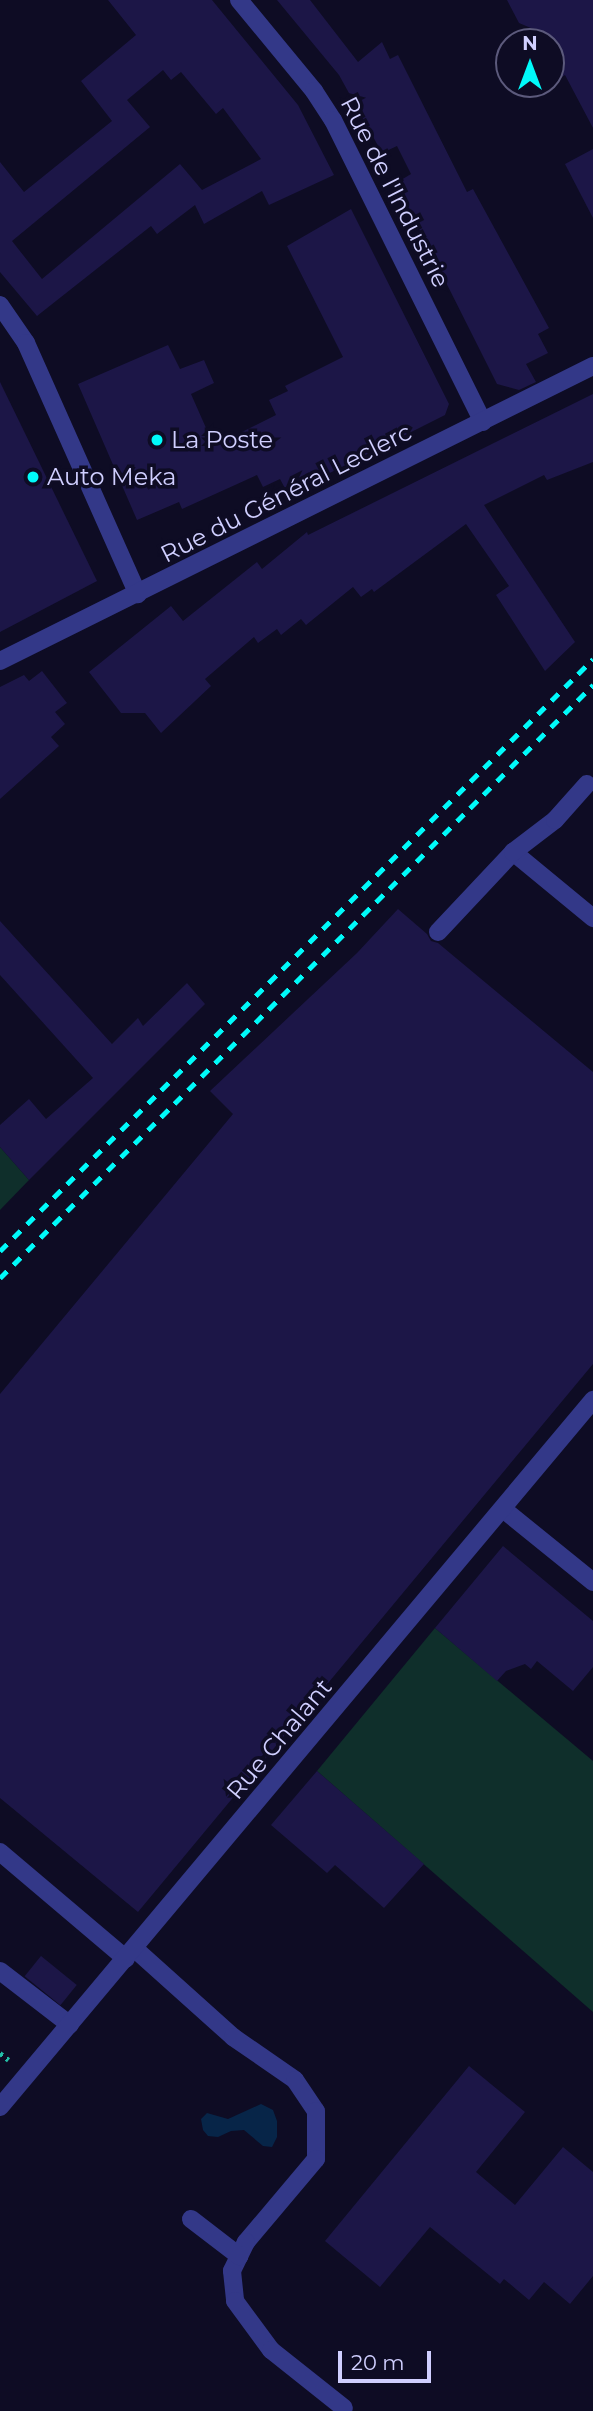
<!DOCTYPE html>
<meta charset="utf-8">
<style>
body{margin:0}
#map{position:relative;width:593px;height:2411px;overflow:hidden;background:#0e0c24;font-family:Montserrat,sans-serif}
div>[style]{position:absolute}
.green>*{inset:0;background:#0f2f2b}
.water>*{inset:0;background:#072548}
.building>*{inset:0;background:#1c1647;transform-origin:0 0}
.path>*{height:4.5px;margin-top:-2.25px;transform-origin:0;background:repeating-linear-gradient(90deg,#23bfa7 0 3.5px,transparent 0 8.5px)}
.service>*{height:18px;margin:-9px;padding:0 9px;transform-origin:9px;border-radius:9px;background:#333888}
.minor>*{height:18px;margin:-9px;padding:0 9px;transform-origin:9px;border-radius:9px;background:#333888}
.rail>*{height:5px;margin-top:-2.5px;transform-origin:0;background:repeating-linear-gradient(90deg,#00fafa 0 10px,transparent 0 19px)}
.dots>*{width:19px;height:19px;translate:-50% -50%;box-sizing:border-box;border:4px solid #0e0c24;border-radius:50%}
span{translate:-50% -50%;white-space:nowrap;text-align:center;line-height:1.15;-webkit-text-stroke:7px #0e0c24;paint-order:stroke}
.street-label{font-size:24px;color:#d0cfff}
.poi-label{font-size:24px;color:#d0cfff}
.left{translate:0 -50%;text-align:left}
.north{position:absolute;left:495px;top:28px;width:70px;height:70px;box-sizing:border-box;background:#0e0c24;border:2px solid #5c5a7c;border-radius:50%;rotate:0deg;font-size:19px;font-weight:700;line-height:28px;text-align:center;color:#d0cfff}
.north::after{content:'';display:block;margin:auto;width:24px;height:32px;background:#00fafa;clip-path:polygon(50% 0,100% 100%,50% 72%,0 100%)}
.scale{position:absolute;left:338px;top:2351px;width:93px;height:32px;box-sizing:border-box;border:4px solid #d0cfff;border-top:0;padding-left:9px;font-size:21px;line-height:24px;white-space:nowrap;color:#d0cfff;-webkit-text-stroke:5px #0e0c24;paint-order:stroke}
</style>
<div id="map">
<div class="green">
<div style="clip-path:polygon(0 1147px,29px 1180px,0 1210px)"></div>
<div style="clip-path:polygon(435px 1628px,593px 1761px,593px 2012px,317px 1771px)"></div>
</div>
<div class="water">
<div style="clip-path:polygon(261px 2104px,273px 2110px,277px 2121px,277px 2137px,272px 2147px,263px 2146px,244px 2130px,231px 2131px,218px 2137px,208px 2136px,203px 2130px,201px 2119px,207px 2113px,228px 2119px)"></div>
</div>
<div class="building">
<div style="clip-path:polygon(evenodd,108px 0,212px 0,298px 105px,334px 175px,269px 205px,262px 191px,204px 224px,195px 205px,157px 234px,151px 226px,37px 316px,0 272px,0 162px,24px 192px,112px 121px,81px 81px,136px 35px,108px 0,163px 70px,171px 80px,181px 72px,216px 114px,223px 108px,261px 159px,202px 190px,180px 164px,42px 279px,12px 241px,150px 127px,127px 100px,163px 70px)"></div>
<div style="clip-path:polygon(277px 0,310px 0,358px 62px,382px 42px,390px 59px,398px 55px,467px 192px,473px 189px,549px 328px,538px 334px,548px 353px,526px 364px,536px 382px,519px 390px,497px 384px,396px 183px,411px 174px,397px 146px,382px 153px,339px 75px)"></div>
<div style="clip-path:polygon(507px 0,593px 0,593px 128px,565px 75px,560px 78px,551px 59px,551px 42px,543px 42px,538px 31px,519px 23px)"></div>
<div style="clip-path:polygon(593px 149px,593px 218px,565px 164px)"></div>
<div style="clip-path:polygon(351px 209px,449px 404px,445px 415px,288px 494px,280px 479px,263px 487px,257px 475px,182px 509px,179px 502px,137px 520px,78px 384px,168px 345px,180px 369px,204px 360px,214px 383px,191px 394px,214px 446px,276px 415px,269px 400px,288px 391px,285px 386px,343px 357px,287px 246px)"></div>
<div style="clip-path:polygon(0 382px,97px 581px,0 632px)"></div>
<div style="clip-path:polygon(593px 394px,593px 462px,547px 480px,544px 475px,484px 505px,575px 642px,545px 671px,496px 595px,509px 586px,466px 524px,374px 592px,372px 589px,361px 597px,353px 587px,306px 625px,301px 619px,281px 635px,277px 629px,258px 643px,254px 637px,205px 679px,211px 686px,161px 733px,145px 713px,121px 713px,89px 672px,171px 606px,183px 621px,257px 562px,262px 569px,307px 532px,308px 535px)"></div>
<div style="clip-path:polygon(42px 671px,67px 703px,55px 712px,65px 724px,51px 737px,59px 746px,0 799px,0 687px,24px 675px,29px 681px)"></div>
<div style="clip-path:polygon(398px 909px,427px 934px,431px 941px,438px 943px,593px 1072px,593px 1364px,138px 1912px,0 1798px,0 1394px,233px 1114px,210px 1091px,357px 953px)"></div>
<div style="clip-path:polygon(0 921px,112px 1044px,138px 1018px,143px 1026px,187px 983px,205px 1004px,29px 1180px,0 1147px,0 1125px,29px 1099px,46px 1119px,93px 1078px,0 975px)"></div>
<div style="clip-path:polygon(503px 1546px,593px 1621px,593px 1667px,573px 1691px,537px 1661px,531px 1669px,525px 1664px,506px 1671px,497px 1681px,435px 1628px)"></div>
<div style="clip-path:polygon(317px 1771px,424px 1864px,384px 1908px,335px 1865px,327px 1873px,271px 1825px)"></div>
<div style="left:41px;top:1956px;width:46px;height:26px;rotate:39deg"></div>
<div style="clip-path:polygon(469px 2066px,525px 2112px,476px 2172px,515px 2205px,563px 2147px,593px 2172px,593px 2276px,570px 2304px,544px 2282px,529px 2300px,504px 2279px,500px 2284px,430px 2227px,380px 2287px,325px 2241px)"></div>
</div>
<div class="path">
<div style="left:0;top:2053px;width:11px;rotate:38deg"></div>
</div>
<div class="service">
<div style="left:513px;top:852px;width:104px;rotate:39.5deg"></div>
<div style="left:438px;top:932px;width:110px;rotate:-46.8deg"></div>
<div style="left:513px;top:852px;width:53px;rotate:-37.3deg"></div>
<div style="left:555px;top:820px;width:48px;rotate:-48.4deg"></div>
<div style="left:0;top:1852px;width:165px;rotate:40.3deg"></div>
<div style="left:135px;top:1949px;width:132px;rotate:41.9deg"></div>
<div style="left:233px;top:2037px;width:75px;rotate:34.7deg"></div>
<div style="left:295px;top:2080px;width:37px;rotate:56deg"></div>
<div style="left:316px;top:2111px;width:48px;rotate:90deg"></div>
<div style="left:316px;top:2159px;width:109px;rotate:130.1deg"></div>
<div style="left:246px;top:2242px;width:32px;rotate:116deg"></div>
<div style="left:232px;top:2271px;width:30px;rotate:84deg"></div>
<div style="left:235px;top:2301px;width:61px;rotate:53.7deg"></div>
<div style="left:271px;top:2350px;width:93px;rotate:38.5deg"></div>
<div style="left:0;top:1971px;width:88px;rotate:37.6deg"></div>
<div style="left:191px;top:2219px;width:61px;rotate:37.6deg"></div>
</div>
<div class="minor">
<div style="left:239px;top:0;width:118px;rotate:50.5deg"></div>
<div style="left:314px;top:91px;width:35px;rotate:57deg"></div>
<div style="left:333px;top:120px;width:337px;rotate:63.6deg"></div>
<div style="left:0;top:305px;width:46px;rotate:55.6deg"></div>
<div style="left:26px;top:343px;width:275px;rotate:66deg"></div>
<div style="left:0;top:661px;width:662px;rotate:-26.45deg"></div>
<div style="left:503px;top:1509px;width:116px;rotate:39deg"></div>
<div style="left:0;top:2107px;width:923px;rotate:-50.01deg"></div>
</div>
<div class="rail">
<div style="left:0;top:1251px;width:838px;rotate:-44.95deg"></div>
<div style="left:0;top:1278px;width:839px;rotate:-45deg"></div>
</div>
<div class="dots">
<div style="left:157px;top:440px;background:#00fafa"></div>
<div style="left:33px;top:477px;background:#00fafa"></div>
</div>
<div class="street-label">
<span style="left:395px;top:192px;rotate:63deg">Rue de l'Industrie</span>
<span style="left:286px;top:493px;rotate:-27deg">Rue du Général Leclerc</span>
<span style="left:279px;top:1739px;rotate:-50deg">Rue Chalant</span>
</div>
<div class="poi-label">
<span class="left" style="left:171px;top:440px">La Poste</span>
<span class="left" style="left:47px;top:477px">Auto Meka</span>
</div>
<div class="north">N</div>
<div class="scale">20 m</div>
</div>
